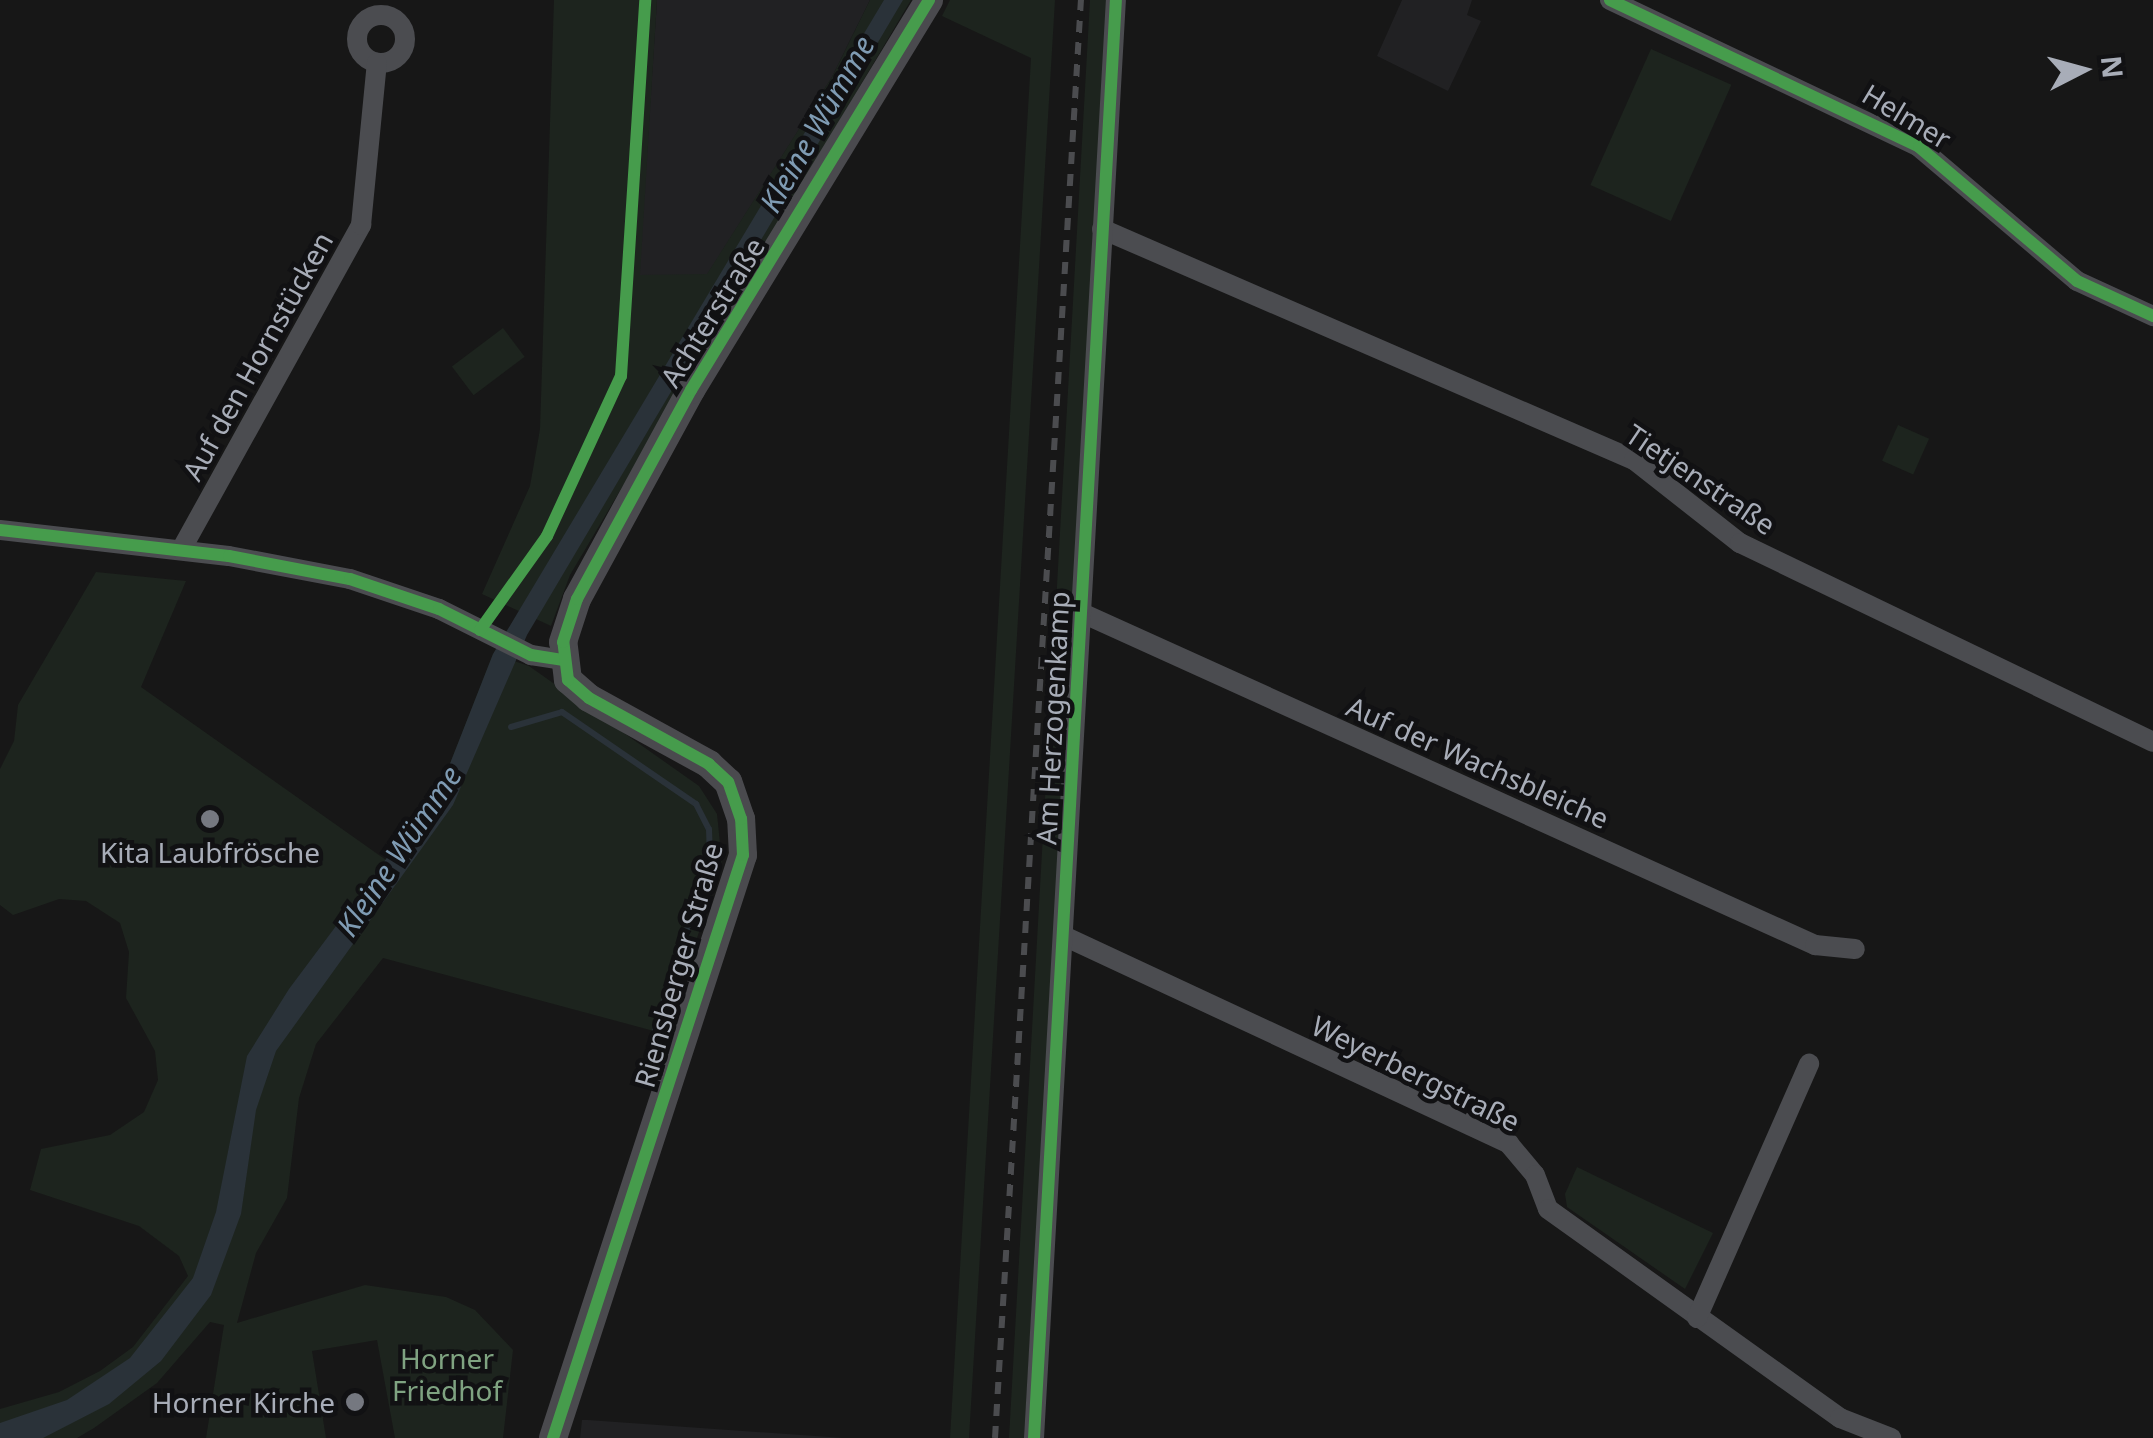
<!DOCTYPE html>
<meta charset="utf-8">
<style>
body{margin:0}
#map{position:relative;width:2153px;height:1438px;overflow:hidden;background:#171717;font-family:"Noto Sans",sans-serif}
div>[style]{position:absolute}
.built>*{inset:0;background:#212123}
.green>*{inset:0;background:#1d241e;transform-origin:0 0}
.water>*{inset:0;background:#2a3239}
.stream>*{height:6px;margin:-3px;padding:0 3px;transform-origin:3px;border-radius:3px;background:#2a3239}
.street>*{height:20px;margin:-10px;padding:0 10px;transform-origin:10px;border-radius:10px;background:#4b4c50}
.street>.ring{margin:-10px;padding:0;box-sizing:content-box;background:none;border:20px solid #4b4c50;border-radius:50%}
.secondary>*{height:28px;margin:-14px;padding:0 14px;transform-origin:14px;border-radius:14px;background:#4a4a4e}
.rail>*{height:6px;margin-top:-3px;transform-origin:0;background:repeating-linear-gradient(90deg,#4b4c4f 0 12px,transparent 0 22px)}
.cycleway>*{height:12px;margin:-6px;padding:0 6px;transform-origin:6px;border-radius:6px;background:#469c4c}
.dots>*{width:28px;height:28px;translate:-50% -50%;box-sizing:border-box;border:5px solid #111113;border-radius:50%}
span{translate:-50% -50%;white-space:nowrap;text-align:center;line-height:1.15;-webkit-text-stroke:9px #111113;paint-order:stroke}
.street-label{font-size:28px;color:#a8adb8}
.poi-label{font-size:28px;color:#a8adb8}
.right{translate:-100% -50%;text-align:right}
.park-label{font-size:28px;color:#7fa381}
.water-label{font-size:30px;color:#7f9bb3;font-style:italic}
.north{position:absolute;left:2033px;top:20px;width:100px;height:100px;-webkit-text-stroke:8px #111113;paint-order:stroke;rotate:84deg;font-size:28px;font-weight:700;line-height:40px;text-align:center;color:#a8adb8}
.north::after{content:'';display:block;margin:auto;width:35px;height:45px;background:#a8adb8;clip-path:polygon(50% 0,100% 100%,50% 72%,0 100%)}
</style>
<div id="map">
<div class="built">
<div style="clip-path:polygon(657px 0,870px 0,832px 77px,707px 275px,639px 275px)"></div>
<div style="clip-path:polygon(1402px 0,1472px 0,1467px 15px,1481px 21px,1448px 91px,1377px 56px)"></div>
<div style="clip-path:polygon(582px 1420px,588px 1420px,844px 1438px,580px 1438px)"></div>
</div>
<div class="green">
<div style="clip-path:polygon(554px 0,657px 0,640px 275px,707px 274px,832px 77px,870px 0,911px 0,570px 575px,551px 626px,482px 594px,530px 486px,540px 429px)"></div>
<div style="clip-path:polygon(950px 0,1055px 0,969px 1438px,950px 1438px,1031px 58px,942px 16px)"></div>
<div style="clip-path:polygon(1090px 0,1110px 0,1024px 1438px,1009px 1438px)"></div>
<div style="left:1651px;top:49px;width:88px;height:149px;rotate:24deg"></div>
<div style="left:503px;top:328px;width:36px;height:64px;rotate:53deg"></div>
<div style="left:1898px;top:425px;width:34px;height:39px;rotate:24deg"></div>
<div style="clip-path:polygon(96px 572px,186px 581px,141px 687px,386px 860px,442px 784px,493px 654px,529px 666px,699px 786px,717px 814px,722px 863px,665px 1034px,383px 958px,316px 1044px,299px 1098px,287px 1198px,256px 1253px,237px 1323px,365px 1285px,446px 1297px,475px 1310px,513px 1350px,503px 1438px,395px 1438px,377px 1340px,312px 1351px,326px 1438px,206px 1438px,224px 1325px,210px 1322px,157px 1383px,94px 1428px,77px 1438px,0 1438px,0 1409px,59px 1392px,100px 1371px,133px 1347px,188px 1276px,179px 1256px,139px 1226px,30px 1190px,41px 1149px,110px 1135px,144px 1112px,158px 1080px,155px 1051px,126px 998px,129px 952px,120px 923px,86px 901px,59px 899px,13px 915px,0 905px,0 769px,14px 741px,18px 705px)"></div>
<div style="clip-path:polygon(1577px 1167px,1713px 1233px,1685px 1289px,1567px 1207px,1565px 1194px)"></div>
</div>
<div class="water">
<div style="clip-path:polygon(884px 0,903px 0,527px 635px,453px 805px,276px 1051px,256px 1110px,241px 1214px,211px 1295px,161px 1361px,109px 1404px,43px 1438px,0 1438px,0 1423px,67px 1400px,130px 1358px,193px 1278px,216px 1212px,247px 1056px,289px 989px,442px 784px,493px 654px)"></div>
</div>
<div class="stream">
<div style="left:511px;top:727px;width:53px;rotate:-16.4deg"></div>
<div style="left:562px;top:712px;width:163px;rotate:34.5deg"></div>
<div style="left:696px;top:804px;width:28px;rotate:63deg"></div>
<div style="left:709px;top:829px;width:28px;rotate:88deg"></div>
<div style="left:710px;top:857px;width:181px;rotate:107.7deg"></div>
</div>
<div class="street">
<div style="left:1610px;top:0;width:342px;rotate:25.4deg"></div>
<div style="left:1919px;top:147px;width:207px;rotate:40.3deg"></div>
<div style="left:2077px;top:281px;width:84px;rotate:24.7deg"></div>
<div class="ring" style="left:357px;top:15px;width:28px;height:28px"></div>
<div style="left:1102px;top:229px;width:580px;rotate:23.47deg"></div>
<div style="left:1634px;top:460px;width:135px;rotate:38.1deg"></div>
<div style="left:1740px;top:543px;width:458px;rotate:25.7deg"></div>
<div style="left:0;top:530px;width:230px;rotate:6.5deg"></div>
<div style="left:229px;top:556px;width:123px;rotate:10.8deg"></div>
<div style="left:350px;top:579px;width:94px;rotate:18.6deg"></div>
<div style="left:439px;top:609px;width:103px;rotate:26.6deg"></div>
<div style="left:531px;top:655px;width:30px;rotate:9deg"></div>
<div style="left:181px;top:550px;width:372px;rotate:-61deg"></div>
<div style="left:361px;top:225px;width:163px;rotate:-84.4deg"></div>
<div style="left:1082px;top:613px;width:805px;rotate:24.37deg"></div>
<div style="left:1815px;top:945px;width:40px;rotate:5.7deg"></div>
<div style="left:1066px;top:937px;width:489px;rotate:25deg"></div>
<div style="left:1509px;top:1144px;width:40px;rotate:50deg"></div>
<div style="left:1535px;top:1175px;width:36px;rotate:69deg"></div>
<div style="left:1548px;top:1209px;width:359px;rotate:35.6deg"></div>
<div style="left:1840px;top:1418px;width:55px;rotate:21.4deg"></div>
<div style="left:1697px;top:1318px;width:278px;rotate:-66.2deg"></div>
<div style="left:1034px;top:1438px;width:1440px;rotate:-86.74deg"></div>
</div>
<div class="secondary">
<div style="left:553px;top:1438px;width:613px;rotate:-71.95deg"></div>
<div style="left:743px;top:855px;width:36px;rotate:-93deg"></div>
<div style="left:741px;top:819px;width:39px;rotate:-109deg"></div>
<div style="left:728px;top:782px;width:26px;rotate:-137deg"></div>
<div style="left:709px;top:764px;width:137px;rotate:-151.2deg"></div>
<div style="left:589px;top:698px;width:28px;rotate:-139deg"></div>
<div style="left:568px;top:680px;width:38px;rotate:-97deg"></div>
<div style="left:563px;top:642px;width:45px;rotate:-72deg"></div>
<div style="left:577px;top:599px;width:238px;rotate:-61.4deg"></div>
<div style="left:691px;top:390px;width:457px;rotate:-58.6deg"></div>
</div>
<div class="rail">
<div style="left:995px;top:1438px;width:1441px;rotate:-86.58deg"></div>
</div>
<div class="cycleway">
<div style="left:1610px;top:0;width:342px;rotate:25.4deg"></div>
<div style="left:1919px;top:147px;width:207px;rotate:40.3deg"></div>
<div style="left:2077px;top:281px;width:84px;rotate:24.7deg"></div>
<div style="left:0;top:530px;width:230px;rotate:6.5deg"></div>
<div style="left:229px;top:556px;width:123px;rotate:10.8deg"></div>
<div style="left:350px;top:579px;width:94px;rotate:18.6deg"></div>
<div style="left:439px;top:609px;width:103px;rotate:26.6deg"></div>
<div style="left:531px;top:655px;width:30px;rotate:9deg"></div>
<div style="left:480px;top:630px;width:115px;rotate:-54.5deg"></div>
<div style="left:547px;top:536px;width:176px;rotate:-65.2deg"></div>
<div style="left:621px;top:376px;width:377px;rotate:-86.3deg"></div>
<div style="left:553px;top:1438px;width:613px;rotate:-71.95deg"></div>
<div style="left:743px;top:855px;width:36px;rotate:-93deg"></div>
<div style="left:741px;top:819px;width:39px;rotate:-109deg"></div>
<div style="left:728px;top:782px;width:26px;rotate:-137deg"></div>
<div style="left:709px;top:764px;width:137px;rotate:-151.2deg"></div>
<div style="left:589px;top:698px;width:28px;rotate:-139deg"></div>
<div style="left:568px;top:680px;width:38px;rotate:-97deg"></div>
<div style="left:563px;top:642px;width:45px;rotate:-72deg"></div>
<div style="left:577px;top:599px;width:238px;rotate:-61.4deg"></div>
<div style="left:691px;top:390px;width:457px;rotate:-58.6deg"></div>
<div style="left:1034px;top:1438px;width:1440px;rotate:-86.74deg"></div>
</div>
<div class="dots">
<div style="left:210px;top:819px;background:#757880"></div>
<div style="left:355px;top:1402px;background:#757880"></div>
</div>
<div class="street-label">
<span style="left:1907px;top:116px;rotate:31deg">Helmer</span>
<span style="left:712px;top:312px;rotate:-58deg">Achterstraße</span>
<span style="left:257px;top:356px;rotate:-61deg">Auf den Hornstücken</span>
<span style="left:1701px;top:479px;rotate:34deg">Tietjenstraße</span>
<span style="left:1052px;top:718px;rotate:-87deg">Am Herzogenkamp</span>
<span style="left:1478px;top:762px;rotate:24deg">Auf der Wachsbleiche</span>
<span style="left:678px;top:965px;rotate:-74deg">Riensberger Straße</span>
<span style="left:1416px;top:1073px;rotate:26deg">Weyerbergstraße</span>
</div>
<div class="poi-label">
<span style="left:210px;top:852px">Kita Laubfrösche</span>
<span class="right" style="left:335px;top:1402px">Horner Kirche</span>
</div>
<div class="park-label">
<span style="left:447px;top:1374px">Horner<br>Friedhof</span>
</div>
<div class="water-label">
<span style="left:817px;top:124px;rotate:-60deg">Kleine Wümme</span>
<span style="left:399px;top:851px;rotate:-56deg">Kleine Wümme</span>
</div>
<div class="north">N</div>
</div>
